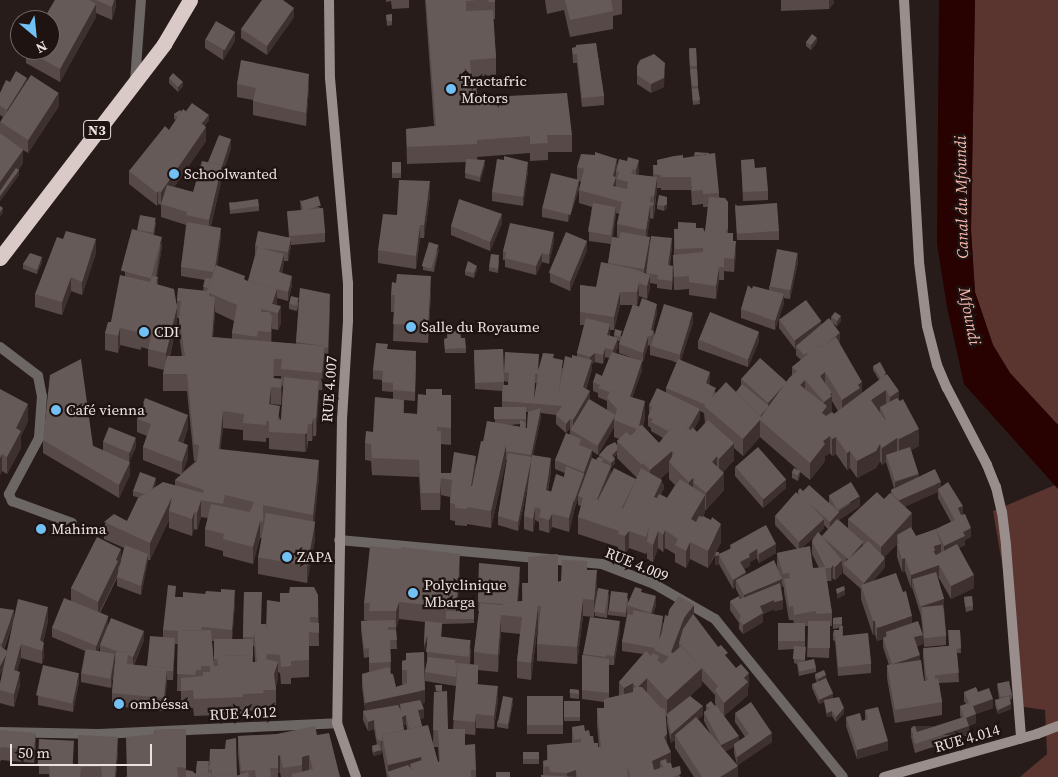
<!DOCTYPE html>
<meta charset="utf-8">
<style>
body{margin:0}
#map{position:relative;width:1058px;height:777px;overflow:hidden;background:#281c1a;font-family:"Source Serif 4",serif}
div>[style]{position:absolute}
.green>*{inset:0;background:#5a342e}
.water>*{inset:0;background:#280201}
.lane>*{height:10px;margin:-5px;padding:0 5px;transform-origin:5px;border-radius:5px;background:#6c6665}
.street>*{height:10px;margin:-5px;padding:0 5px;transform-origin:5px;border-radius:5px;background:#6c6665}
.secondary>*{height:10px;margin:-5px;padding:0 5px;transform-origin:5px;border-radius:5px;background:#998e8c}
.highway>*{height:15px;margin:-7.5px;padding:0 7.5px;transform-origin:7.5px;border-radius:7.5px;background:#dacac7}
.wall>*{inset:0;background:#564947;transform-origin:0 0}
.shaded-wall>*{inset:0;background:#3d302e;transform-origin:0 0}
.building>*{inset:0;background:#665a58;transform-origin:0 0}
.dots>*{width:14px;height:14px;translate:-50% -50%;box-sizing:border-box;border:2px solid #1e1311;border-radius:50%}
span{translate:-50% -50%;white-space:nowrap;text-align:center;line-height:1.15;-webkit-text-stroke:4.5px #1e1311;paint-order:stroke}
.shield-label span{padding:1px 4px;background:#1e1311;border:1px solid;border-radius:4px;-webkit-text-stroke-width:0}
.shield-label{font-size:14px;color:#eae2e0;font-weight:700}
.poi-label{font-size:15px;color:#eae2e0}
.left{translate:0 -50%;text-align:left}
.street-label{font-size:15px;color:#eae2e0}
.water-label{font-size:16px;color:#fab9ae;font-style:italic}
.north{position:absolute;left:10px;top:10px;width:50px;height:50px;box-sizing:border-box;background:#1e1311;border:1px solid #706664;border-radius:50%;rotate:152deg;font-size:14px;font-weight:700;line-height:20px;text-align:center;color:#eae2e0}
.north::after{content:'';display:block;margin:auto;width:18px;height:22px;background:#72c1f5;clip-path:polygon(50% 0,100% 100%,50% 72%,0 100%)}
.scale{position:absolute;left:10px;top:744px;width:142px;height:22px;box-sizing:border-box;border:2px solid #eae2e0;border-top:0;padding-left:6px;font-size:15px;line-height:18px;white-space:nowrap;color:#eae2e0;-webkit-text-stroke:4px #1e1311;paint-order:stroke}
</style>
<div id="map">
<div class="green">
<div style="clip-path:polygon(975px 0,1058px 0,1058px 425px,1010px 373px,993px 345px,975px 292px,971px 230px)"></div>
<div style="clip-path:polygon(1055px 485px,1058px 489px,1058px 777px,1020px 777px,1047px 754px,1045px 710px,1018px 706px,1005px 581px,993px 511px)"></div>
</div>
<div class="water">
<div style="clip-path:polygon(939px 0,975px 0,971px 230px,975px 292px,993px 345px,1010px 373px,1058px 425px,1058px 489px,964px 384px,947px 307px,937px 244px)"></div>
</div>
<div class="lane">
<div style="left:0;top:347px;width:48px;rotate:37.3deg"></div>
<div style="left:38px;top:376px;width:20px;rotate:79deg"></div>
<div style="left:42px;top:396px;width:42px;rotate:94.1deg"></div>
<div style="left:39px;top:438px;width:64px;rotate:118.2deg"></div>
<div style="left:9px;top:494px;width:8px;rotate:67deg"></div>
<div style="left:12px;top:501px;width:64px;rotate:20.1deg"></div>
</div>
<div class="street">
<div style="left:135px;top:81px;width:81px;rotate:-85.8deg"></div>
<div style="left:339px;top:540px;width:264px;rotate:5.2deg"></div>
<div style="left:602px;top:564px;width:56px;rotate:21deg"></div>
<div style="left:654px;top:584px;width:70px;rotate:29.8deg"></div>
<div style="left:715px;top:619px;width:203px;rotate:51deg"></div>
<div style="left:0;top:732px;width:99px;rotate:1.2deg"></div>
<div style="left:99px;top:734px;width:238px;rotate:-2.6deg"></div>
</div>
<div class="secondary">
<div style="left:329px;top:0;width:78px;rotate:89.3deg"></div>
<div style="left:330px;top:78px;width:206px;rotate:85deg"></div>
<div style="left:348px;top:283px;width:38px;rotate:90deg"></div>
<div style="left:348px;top:321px;width:98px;rotate:93.5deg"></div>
<div style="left:342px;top:419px;width:304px;rotate:90.9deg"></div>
<div style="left:337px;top:723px;width:57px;rotate:70.6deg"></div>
<div style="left:904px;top:0;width:262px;rotate:86.7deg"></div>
<div style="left:919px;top:262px;width:64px;rotate:82.9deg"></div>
<div style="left:927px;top:326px;width:40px;rotate:75.6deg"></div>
<div style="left:937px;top:365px;width:25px;rotate:67deg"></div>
<div style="left:947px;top:388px;width:87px;rotate:62.5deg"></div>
<div style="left:987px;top:465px;width:24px;rotate:68deg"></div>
<div style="left:996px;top:487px;width:26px;rotate:77deg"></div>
<div style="left:1002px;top:512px;width:34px;rotate:83deg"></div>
<div style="left:1006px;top:546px;width:193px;rotate:85.5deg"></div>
<div style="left:884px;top:777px;width:159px;rotate:-15.7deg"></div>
<div style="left:1037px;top:734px;width:22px;rotate:-21deg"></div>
</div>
<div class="highway">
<div style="left:0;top:258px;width:270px;rotate:-52.5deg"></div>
<div style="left:164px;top:44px;width:51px;rotate:-59.4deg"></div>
</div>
<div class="wall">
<div style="clip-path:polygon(55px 0,116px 0,116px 6px,112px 20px,96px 13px,96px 17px,60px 82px,26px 63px,26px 50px)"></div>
<div style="clip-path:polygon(386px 0,409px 0,409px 8px,392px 9px,391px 1px,386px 2px)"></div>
<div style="clip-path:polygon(425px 0,495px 0,495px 19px,493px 19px,496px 58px,496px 75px,472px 77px,472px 84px,478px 100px,572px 135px,572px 152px,548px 152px,548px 160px,530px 161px,530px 153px,477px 157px,477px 159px,485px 165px,480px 182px,465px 178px,466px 162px,407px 164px,406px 129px,434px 126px)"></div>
<div style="clip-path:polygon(545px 0,622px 0,622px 14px,613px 16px,613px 29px,570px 37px,564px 10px,547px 14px)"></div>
<div style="clip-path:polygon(781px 0,834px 0,834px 3px,829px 9px,781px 11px)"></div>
<div style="clip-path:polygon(392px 14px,392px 25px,387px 26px,386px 15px)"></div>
<div style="clip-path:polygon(294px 17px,267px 55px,241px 38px,241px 29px)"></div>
<div style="clip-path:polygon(205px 39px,235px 41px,223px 60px,205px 48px)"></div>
<div style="clip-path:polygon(806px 42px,817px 42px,811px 50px,806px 46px)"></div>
<div style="clip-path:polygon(596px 43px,604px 96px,604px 105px,582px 107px,577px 63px,573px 63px,572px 48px)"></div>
<div style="clip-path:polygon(696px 48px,698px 88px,700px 104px,693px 105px,692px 94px,690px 70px,689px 49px)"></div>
<div style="clip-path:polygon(637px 66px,664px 87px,651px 93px,637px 84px)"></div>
<div style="clip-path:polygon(169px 78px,183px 86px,178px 92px,169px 83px)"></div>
<div style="clip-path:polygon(27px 81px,59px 106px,28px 153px,23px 150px,23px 163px,19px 169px,19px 175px,0 201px,0 122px,3px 117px,0 115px,0 93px,10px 82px)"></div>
<div style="clip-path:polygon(237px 84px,309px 87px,306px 126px,253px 115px,253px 100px,237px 97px)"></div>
<div style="clip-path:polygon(evenodd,181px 111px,186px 111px,209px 120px,204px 126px,206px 141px,174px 187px,193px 192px,208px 162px,231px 148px,222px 175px,222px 178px,211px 226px,221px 237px,217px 266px,248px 281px,255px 255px,255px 246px,289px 237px,287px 212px,301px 211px,300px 200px,321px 208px,325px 233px,325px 242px,291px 245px,288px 261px,284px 261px,282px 273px,292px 285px,288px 301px,277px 298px,277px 305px,281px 323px,278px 330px,272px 329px,271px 342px,296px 344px,300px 288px,330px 307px,328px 361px,325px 360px,322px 390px,319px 390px,316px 436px,313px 436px,312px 441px,308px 441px,307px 450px,305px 452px,269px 449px,269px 438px,266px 438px,266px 442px,243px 440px,243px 430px,223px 428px,220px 449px,319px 477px,314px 522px,315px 539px,307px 583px,258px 574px,258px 557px,262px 538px,260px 538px,253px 564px,223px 556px,223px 551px,205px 546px,205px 529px,208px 518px,201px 517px,197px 530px,194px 529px,192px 536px,169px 528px,169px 520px,150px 560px,148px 560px,141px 595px,117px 586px,117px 578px,100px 613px,108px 625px,144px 640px,134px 665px,147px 666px,163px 637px,163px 630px,176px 597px,235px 603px,232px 639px,243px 639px,244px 592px,261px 624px,266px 630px,280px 602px,318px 595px,319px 646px,309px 646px,309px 677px,291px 678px,291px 684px,281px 684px,280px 673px,278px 672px,278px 679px,276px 686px,276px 707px,264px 707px,264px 710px,243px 711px,243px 714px,194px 716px,193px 708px,181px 708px,181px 691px,177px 691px,178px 644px,175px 644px,173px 680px,167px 680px,164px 711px,112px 706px,112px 693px,114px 668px,111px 688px,81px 682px,81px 673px,85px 651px,52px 637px,52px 628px,71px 601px,71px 588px,121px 559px,124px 548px,104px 539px,104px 522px,127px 521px,140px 498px,133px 496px,133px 491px,156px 483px,154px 488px,175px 485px,175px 480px,181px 475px,143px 460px,143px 447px,147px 436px,137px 432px,137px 419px,188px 428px,183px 443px,188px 458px,182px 473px,196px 461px,194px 461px,187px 391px,163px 391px,163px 374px,164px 370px,148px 366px,148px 349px,141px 347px,141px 350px,120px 345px,118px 353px,105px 350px,105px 333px,111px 322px,125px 276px,125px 271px,137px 230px,156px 222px,154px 235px,162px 246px,157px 277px,158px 285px,177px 304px,178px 288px,203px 291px,205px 280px,181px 276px,181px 267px,186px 225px,161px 217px,161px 205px,158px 204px,157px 206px,129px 184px,129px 171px,169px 130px,176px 120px,174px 119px,174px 114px,181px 111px,215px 312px,234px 321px,232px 333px,232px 339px,213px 337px,215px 312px,181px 111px,177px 318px,179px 318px,179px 335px,182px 356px,170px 356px,177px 324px,177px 318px,181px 111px,274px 376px,281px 376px,281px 379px,274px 378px,274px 376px,181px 111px,282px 386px,283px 386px,281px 420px,271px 405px,271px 404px,281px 405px,282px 386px,181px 111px,212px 641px,214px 641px,214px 666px,212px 641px,181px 111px,100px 645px,100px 652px,98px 651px,100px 645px,181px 111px,253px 646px,254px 646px,255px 662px,253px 662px,253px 646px)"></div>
<div style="clip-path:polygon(evenodd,683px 158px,719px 193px,719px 197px,728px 202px,728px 233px,733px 241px,736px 254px,734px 272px,724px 271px,724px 280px,719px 280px,716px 299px,689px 295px,689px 289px,674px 290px,673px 255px,674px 255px,674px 229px,696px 228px,705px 232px,708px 207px,703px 207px,703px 204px,692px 205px,691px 190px,661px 190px,661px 188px,657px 188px,654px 217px,653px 219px,650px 218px,647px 236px,650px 246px,645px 273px,646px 274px,672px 247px,670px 265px,673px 275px,672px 290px,657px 288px,657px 284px,650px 283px,650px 288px,647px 299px,639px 296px,637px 305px,635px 305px,657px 313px,653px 330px,654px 334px,693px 322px,681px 360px,710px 381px,709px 384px,716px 393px,736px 392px,741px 386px,741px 379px,787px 382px,792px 375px,792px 367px,801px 360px,796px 355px,796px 349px,795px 349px,779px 328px,779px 319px,821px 324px,831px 321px,831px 317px,841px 321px,837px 326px,832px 323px,840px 342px,839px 343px,862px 393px,879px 380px,873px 370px,873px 366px,886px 375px,899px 400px,919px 446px,911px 450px,919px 477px,941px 487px,963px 515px,971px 537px,965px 540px,965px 545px,959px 548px,974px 588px,951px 599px,939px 578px,938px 578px,944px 608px,946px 636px,946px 645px,924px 647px,923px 636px,923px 644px,917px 646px,924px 681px,925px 681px,923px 657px,923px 648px,949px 646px,960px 630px,961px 653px,957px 653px,959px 682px,939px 683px,942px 702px,942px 715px,895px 723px,887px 678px,887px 665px,889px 665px,883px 647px,883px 639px,877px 641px,875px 634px,873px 635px,861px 599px,861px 589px,843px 573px,842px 564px,842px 573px,835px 580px,833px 578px,831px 581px,827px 581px,832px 613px,832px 626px,830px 626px,829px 658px,807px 657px,808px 626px,805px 626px,805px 661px,816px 668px,816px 672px,799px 676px,797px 664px,794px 663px,794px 649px,778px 650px,778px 623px,794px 623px,793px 620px,789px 620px,784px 592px,784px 587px,783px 587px,782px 584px,782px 588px,781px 588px,783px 609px,774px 611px,774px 609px,763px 614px,763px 622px,743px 634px,739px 629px,739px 623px,730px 610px,730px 601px,741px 599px,736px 589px,736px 587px,733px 589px,719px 564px,715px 565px,716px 554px,708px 568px,690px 559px,686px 568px,675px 562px,675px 554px,665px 548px,663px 552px,658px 548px,653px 562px,647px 559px,647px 552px,646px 554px,629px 548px,625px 553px,618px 551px,618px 547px,578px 534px,578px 517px,581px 506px,578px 505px,578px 498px,574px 511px,569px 532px,552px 527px,549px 533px,539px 530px,539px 522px,535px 520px,533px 532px,524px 529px,524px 516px,529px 480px,518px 531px,498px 525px,498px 516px,507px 460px,506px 460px,491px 528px,467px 524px,467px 526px,455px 525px,455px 521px,450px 520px,450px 497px,441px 495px,440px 510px,421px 510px,419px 477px,372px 475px,371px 461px,365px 460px,365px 443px,373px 432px,393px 399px,393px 392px,382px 391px,382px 380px,373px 379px,373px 370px,388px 349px,416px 360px,415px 401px,404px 400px,404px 413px,417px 414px,442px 395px,451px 428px,451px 445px,441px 444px,441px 473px,451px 473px,476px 468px,483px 442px,495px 422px,494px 409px,502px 409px,502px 391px,475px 389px,474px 351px,503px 349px,504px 385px,508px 385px,508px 382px,504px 381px,504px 372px,538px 369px,554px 358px,563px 369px,572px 358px,577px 356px,577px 353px,584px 325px,580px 325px,580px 285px,596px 287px,608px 264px,611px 244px,589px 241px,589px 232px,592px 207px,579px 203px,579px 190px,581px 182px,579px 181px,579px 189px,568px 222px,542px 217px,542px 208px,577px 180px,577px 167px,617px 165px,627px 161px,639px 173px,638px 175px,653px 177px,653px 165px,657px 165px,657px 160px,683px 158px,616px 213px,619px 214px,617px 224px,617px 237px,619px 238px,613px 237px,616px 213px,683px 158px,620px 305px,633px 305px,622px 336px,614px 335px,614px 337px,610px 336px,610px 330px,614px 330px,620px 305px,683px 158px,618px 341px,620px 341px,619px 344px,619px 353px,638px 360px,615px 353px,618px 347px,618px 341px,683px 158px,648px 345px,650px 346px,650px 355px,677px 362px,666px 388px,666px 393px,649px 405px,649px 414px,648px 417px,648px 426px,651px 428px,651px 431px,663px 438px,659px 443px,643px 426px,645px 418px,632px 397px,642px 370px,642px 361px,643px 362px,648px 345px,683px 158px,605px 357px,609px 358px,602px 376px,593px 382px,593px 391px,598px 393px,598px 397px,607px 401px,607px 410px,590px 400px,586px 389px,592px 369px,592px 364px,595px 362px,603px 364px,605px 357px,683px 158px,535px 383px,537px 383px,534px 400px,535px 383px,683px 158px,832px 401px,838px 411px,834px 414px,832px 412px,832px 401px,683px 158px,700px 411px,704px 413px,705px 423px,697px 432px,694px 429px,700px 418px,700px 411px,683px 158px,526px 412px,528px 412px,527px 428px,526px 428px,526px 412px,683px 158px,541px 413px,556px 415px,556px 424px,566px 433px,570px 428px,571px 428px,570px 429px,570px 434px,555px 460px,555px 469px,565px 473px,564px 477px,551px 492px,548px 491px,551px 471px,533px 455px,541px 417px,541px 413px,683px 158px,520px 424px,520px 427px,510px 425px,520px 424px,683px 158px,614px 427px,614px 437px,619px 439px,617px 441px,617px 445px,599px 455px,599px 458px,596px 460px,592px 458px,592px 451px,598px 455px,614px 427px,683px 158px,760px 437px,798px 470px,792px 473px,792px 478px,798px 481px,800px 476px,800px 472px,810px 480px,825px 461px,825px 456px,830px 453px,832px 456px,836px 454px,847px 470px,850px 468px,857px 478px,876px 468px,880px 461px,882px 465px,886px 462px,894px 488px,891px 490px,891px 493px,884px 499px,848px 519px,848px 528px,839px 520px,860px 506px,829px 496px,829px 503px,803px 491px,798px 491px,798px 493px,775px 516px,775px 525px,797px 549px,777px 553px,777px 566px,778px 570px,746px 575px,744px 569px,750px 566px,750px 562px,757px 558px,759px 563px,776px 553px,730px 545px,730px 549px,719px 554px,716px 552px,721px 542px,703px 516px,705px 512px,705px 510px,706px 510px,724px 490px,723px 472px,734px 460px,734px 448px,743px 456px,760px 437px,683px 158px,617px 454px,617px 458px,637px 478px,636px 479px,611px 475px,611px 468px,615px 463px,614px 457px,617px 454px,683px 158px,669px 471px,669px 479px,675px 485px,667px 498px,662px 495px,662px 491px,664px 489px,662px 482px,660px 479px,669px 471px,683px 158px,938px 492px,938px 498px,951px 522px,936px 529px,916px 536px,911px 528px,912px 527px,905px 506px,938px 492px,683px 158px,824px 525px,828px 529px,822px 536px,819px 533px,824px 528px,824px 525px,683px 158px,814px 537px,812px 541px,812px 554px,819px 568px,813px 568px,803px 547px,814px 537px,683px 158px,897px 544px,897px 557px,902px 572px,905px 571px,911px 588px,912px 587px,921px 616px,923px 635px,873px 581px,885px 567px,884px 557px,897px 544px)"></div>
<div style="clip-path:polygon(741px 160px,755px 168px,768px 191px,768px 200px,743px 201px)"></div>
<div style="left:392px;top:162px;width:9px;height:16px"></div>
<div style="clip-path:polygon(528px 171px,523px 206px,492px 201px,492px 192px)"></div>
<div style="clip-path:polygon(430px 195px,424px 238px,420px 238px,416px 269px,378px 263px,378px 250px,397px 215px)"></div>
<div style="clip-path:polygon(667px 197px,667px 208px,664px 211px,657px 209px,657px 205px)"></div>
<div style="clip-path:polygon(229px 202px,259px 206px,259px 211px,230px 214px)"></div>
<div style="clip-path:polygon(735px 204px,779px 231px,779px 240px,737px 240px)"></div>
<div style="clip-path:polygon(502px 223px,490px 251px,451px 235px,451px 226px)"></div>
<div style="clip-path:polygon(554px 241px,549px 264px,542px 262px,536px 275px,505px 267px,505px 260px,503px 260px,503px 251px)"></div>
<div style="clip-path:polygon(439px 249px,434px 272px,423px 270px,423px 266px)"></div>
<div style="clip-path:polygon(587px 250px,570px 291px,550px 282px,550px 273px)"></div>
<div style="clip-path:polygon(96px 253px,82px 295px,71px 291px,62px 315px,35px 307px,35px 294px)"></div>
<div style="clip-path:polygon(499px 260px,498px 273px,489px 271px,489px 267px)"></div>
<div style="clip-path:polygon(42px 262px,37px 274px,23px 269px,23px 264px)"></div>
<div style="clip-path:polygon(798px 262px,790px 299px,784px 298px,784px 303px,775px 330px,741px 318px,741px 309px,769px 290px,769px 286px)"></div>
<div style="clip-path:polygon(477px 270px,474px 278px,465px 275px,465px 271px)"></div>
<div style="clip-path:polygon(431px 293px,428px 343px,393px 341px,394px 312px,391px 312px,391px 295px)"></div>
<div style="clip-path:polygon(299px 302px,297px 311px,289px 309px,289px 304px)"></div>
<div style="clip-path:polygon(447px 330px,461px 338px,466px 348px,466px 353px,445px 353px,444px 339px,447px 338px)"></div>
<div style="clip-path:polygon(698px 340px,759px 341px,748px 367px,698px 349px)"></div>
<div style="clip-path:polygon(0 389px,28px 421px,21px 436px,21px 448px,7px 474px,2px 471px,0 475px)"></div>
<div style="clip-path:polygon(43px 440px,93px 446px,103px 450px,103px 442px,136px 447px,129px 462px,130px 475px,119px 498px,43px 453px)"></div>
<div style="clip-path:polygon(735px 467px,786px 488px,763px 508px,735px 476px)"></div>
<div style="clip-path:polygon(evenodd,479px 563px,520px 576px,518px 601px,522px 601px,522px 583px,558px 582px,587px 570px,597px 588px,594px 617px,583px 616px,577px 664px,537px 661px,537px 644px,538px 623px,531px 680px,517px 678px,517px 661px,520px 634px,501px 632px,498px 672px,478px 670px,478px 684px,498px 699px,494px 729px,476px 728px,475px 735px,465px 734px,465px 745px,476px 770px,476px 777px,387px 777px,382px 750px,381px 754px,374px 756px,372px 751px,372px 746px,377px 745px,374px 729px,368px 731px,363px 720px,363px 711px,365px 710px,362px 687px,362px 674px,369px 672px,369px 657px,364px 658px,361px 630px,361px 621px,369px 620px,364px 620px,364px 603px,460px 571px,457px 611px,461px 611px,474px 607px,474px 623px,442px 624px,441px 637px,471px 649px,470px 664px,474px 665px,474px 652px,479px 611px,478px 611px,479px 563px,399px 619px,425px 622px,424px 650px,427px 640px,427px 661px,425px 672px,425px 681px,456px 686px,453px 729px,448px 729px,442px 691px,434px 692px,433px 747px,422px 726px,420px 719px,424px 718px,422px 703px,425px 703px,406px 653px,406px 660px,402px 661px,402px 684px,406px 684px,396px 687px,391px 674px,390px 671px,391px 671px,390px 649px,397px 649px,396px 628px,399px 619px,479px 563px,406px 724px,407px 730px,404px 730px,403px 725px,406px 724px,479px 563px,433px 747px,438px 747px,439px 762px,438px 762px,433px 747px)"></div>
<div style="clip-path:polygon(evenodd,642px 592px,656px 605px,653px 614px,663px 624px,668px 616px,694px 615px,718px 647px,749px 686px,748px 687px,748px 695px,724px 716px,739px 741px,745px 737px,735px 722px,735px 713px,772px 742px,737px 765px,738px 777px,694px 777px,675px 748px,675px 740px,671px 743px,667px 723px,667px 717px,666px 716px,667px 743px,672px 768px,681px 777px,541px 777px,543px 775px,543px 761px,547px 760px,547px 745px,572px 743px,572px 727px,585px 731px,590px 736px,594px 743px,598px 747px,599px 747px,597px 725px,597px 708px,604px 708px,604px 702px,582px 699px,582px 655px,583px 656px,583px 654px,620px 630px,614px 665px,609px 665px,609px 698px,619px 696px,619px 682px,643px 654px,622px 651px,622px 642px,627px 614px,627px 607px,626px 617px,608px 615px,608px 611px,628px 598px,628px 605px,642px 592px,702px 681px,715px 695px,715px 703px,716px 705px,715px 706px,706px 705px,706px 710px,704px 712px,704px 721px,711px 735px,698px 719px,703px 715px,690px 696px,702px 685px,702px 681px,642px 592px,734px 747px,734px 753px,737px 765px,725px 751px,734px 747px)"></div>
<div style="clip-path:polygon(609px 594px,607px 618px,595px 616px,595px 612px)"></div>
<div style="clip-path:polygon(964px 597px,973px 606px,973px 610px,966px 612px)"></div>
<div style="clip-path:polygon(evenodd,0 608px,14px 619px,48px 621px,43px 642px,44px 656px,42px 664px,21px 658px,17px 671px,20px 685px,14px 707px,0 703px,0 684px,3px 669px,0 675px,0 608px,14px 620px,7px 651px,4px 649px,14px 620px)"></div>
<div style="clip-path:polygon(842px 617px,842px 626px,843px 631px,843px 636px,871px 664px,871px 673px,838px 676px,835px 641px,833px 640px,833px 635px,839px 630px,839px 628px,833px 629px,833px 618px)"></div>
<div style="clip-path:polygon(815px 674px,826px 678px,833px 698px,844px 713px,836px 722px,832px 716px,827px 717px,824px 702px,819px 704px,812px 688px,812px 684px,817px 682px,815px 678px)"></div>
<div style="clip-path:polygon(79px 682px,73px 712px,38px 705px,38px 696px)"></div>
<div style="clip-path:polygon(997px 684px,1012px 695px,1012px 699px,1010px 700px,1011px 709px,998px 714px,995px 705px,995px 700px,999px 699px)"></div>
<div style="clip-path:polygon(570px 689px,579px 690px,579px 699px,570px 698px)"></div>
<div style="clip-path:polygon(964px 692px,978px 692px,993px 708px,976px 714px,976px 723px,969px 726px,969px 735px,915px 753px,911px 737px,911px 728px,917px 732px,961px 718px,960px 715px,960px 706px,966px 704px,964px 701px)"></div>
<div style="left:563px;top:696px;width:38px;height:36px;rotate:90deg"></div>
<div style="left:564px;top:701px;width:16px;height:20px"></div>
<div style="clip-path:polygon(513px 703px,508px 729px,497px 727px,497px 722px)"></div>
<div style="clip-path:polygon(865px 710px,888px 750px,857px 759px,846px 726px,846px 717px,862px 721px,865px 720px)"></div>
<div style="clip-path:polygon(186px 729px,186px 777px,126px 777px,154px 735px,154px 730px)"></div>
<div style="clip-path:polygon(0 730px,36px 746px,34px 763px,1px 760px,0 762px)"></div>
<div style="clip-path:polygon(317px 735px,340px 777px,281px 777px,280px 772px,278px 773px,278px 777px,186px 777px,196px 774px,197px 761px,237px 776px,240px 775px,238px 754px,238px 736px)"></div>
<div style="clip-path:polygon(39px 739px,74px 764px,78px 764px,118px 751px,116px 777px,49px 777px,49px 774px,39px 774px)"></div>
<div style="left:523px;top:752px;width:16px;height:12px"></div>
</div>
<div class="shaded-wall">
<div style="clip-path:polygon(114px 0,116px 0,116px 6px,112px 20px,112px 7px)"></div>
<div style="clip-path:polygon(829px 0,834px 0,834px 3px,829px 9px)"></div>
<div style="clip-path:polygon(96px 4px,96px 17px,60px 82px,60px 69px)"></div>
<div style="clip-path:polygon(294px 8px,294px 17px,267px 55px,267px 46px)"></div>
<div style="clip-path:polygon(235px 32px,235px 41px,223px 60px,223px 51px)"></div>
<div style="clip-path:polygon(817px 38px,817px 42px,811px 50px,811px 45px)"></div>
<div style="clip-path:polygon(665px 72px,664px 87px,651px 93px,651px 84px)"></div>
<div style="clip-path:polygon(309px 74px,309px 87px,306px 126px,306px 113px)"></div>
<div style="clip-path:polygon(27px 78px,27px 87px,7px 119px,7px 110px)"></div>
<div style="clip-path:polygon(183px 82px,183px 86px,178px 92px,178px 87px)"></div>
<div style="clip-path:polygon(59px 93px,59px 106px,28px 153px,28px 140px)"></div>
<div style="clip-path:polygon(209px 115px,209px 120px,201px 128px,201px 124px)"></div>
<div style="clip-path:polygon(206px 127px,206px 141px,162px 204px,161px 204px,161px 192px)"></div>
<div style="clip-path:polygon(231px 139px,231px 148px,222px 175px,222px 178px,209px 233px,209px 220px,222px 165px)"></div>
<div style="clip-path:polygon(23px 150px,23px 163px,0 195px,0 182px)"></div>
<div style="clip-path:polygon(617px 159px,617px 171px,616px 171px,616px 190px,613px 199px,613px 176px)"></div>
<div style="clip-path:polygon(485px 160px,485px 165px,480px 182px,480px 177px)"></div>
<div style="clip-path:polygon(639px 160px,639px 173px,636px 183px,636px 170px)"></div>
<div style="clip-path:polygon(528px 162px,528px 171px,523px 206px,523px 197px)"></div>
<div style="clip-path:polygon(19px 170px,19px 175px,0 201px,0 196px)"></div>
<div style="clip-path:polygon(657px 177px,657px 190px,654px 210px,654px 197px)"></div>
<div style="clip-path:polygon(579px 180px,579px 189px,568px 222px,568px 213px)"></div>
<div style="clip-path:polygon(430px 181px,430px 195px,424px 238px,424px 225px)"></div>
<div style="clip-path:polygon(158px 191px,158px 204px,157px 206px,157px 193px)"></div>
<div style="clip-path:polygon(654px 203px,654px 217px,653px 219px,653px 206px)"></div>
<div style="clip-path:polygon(667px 204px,667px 208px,664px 211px,664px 206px)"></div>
<div style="clip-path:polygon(650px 205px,650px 218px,646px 244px,646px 230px)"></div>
<div style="clip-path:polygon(616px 207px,616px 216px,612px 244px,612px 235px)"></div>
<div style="clip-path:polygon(3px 208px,3px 213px,0 217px,0 212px)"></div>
<div style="clip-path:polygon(502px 214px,502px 223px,490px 251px,490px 242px)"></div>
<div style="clip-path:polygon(420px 225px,420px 238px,416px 269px,416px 256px)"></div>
<div style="clip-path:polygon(221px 228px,221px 237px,214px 281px,214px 272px)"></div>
<div style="clip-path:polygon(554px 232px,554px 241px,549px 264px,549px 255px)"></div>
<div style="clip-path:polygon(162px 237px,162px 246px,156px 285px,156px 276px)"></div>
<div style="clip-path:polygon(650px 237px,650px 246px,644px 278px,644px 269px)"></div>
<div style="clip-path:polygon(291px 238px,291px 247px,288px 261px,288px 252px)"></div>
<div style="clip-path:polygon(672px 238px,672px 247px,668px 274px,668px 265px)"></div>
<div style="clip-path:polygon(96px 239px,96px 253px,82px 295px,82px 282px)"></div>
<div style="clip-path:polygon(587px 241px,587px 250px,570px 291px,570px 282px)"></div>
<div style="clip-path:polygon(736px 241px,736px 254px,734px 272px,734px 259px)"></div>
<div style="clip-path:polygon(439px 245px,439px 249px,434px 272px,434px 268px)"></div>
<div style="clip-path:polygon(542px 253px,542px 262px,536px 275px,536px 266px)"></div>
<div style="clip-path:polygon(798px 253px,798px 262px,790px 299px,790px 290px)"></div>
<div style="clip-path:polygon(284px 254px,284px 263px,279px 281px,279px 272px)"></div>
<div style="clip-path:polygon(42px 257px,42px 262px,37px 274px,37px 270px)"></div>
<div style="clip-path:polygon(477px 266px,477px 270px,474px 278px,474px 273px)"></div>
<div style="clip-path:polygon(719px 267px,719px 280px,716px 299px,716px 286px)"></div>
<div style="clip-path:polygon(650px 275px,650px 288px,647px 299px,647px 286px)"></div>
<div style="clip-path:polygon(292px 276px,292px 285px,288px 301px,288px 292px)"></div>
<div style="clip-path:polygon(431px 276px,431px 293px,428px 343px,428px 326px)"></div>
<div style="clip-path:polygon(71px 277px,71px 291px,62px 315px,62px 302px)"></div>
<div style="clip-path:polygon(639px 283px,639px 296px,637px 305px,637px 292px)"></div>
<div style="clip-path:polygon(277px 289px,277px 306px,272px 304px)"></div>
<div style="clip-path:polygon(620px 292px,620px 305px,614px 330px,614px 317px)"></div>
<div style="clip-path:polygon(330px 294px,330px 307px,328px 361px,328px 348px)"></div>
<div style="clip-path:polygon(784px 294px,784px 303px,775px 330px,775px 321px)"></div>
<div style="clip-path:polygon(215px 297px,215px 314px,212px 354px,212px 337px)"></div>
<div style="clip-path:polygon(657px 304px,657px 313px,651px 339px,651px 330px)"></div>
<div style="clip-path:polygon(281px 306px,281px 323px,278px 330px,278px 313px)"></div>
<div style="clip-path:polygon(177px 307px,177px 324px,166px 370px,166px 353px)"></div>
<div style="clip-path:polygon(693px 313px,693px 322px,680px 363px,680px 354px)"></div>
<div style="clip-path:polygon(841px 316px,841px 321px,837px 326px,837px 321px)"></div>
<div style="clip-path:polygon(272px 317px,272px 334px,271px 350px,271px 332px)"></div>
<div style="clip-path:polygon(821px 321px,821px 330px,796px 346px,795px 349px,795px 340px)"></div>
<div style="clip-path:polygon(610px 324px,610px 333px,607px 344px,607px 335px)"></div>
<div style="clip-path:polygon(120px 328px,120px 345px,118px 353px,118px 336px)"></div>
<div style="clip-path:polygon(759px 332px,759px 341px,748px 367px,748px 358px)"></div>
<div style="clip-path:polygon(840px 333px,840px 342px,812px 367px,812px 358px)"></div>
<div style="clip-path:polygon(648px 336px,648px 345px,643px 362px,643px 353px)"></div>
<div style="clip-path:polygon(618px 338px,618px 347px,613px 359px,613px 350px)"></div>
<div style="clip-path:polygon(325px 346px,325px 363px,322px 390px,322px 373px)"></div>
<div style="clip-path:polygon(605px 348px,605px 357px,603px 364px,603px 355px)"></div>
<div style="clip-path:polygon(595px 353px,595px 362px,592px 364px,592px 369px,583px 396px,583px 387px,590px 366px,590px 357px)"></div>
<div style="clip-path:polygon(642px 361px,642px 370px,629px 408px,629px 399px)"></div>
<div style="clip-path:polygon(710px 372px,710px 381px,706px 392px,706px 383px)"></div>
<div style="clip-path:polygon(825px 372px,825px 389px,820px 376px)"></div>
<div style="clip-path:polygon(282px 379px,282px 396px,281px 405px,281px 388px)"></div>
<div style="clip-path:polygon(805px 380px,805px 397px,800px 385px)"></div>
<div style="clip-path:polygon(319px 381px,319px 398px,316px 436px,316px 419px)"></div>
<div style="clip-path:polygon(787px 382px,760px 420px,760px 437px,743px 456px,743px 439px,768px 407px,768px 403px)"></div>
<div style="clip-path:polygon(862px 382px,862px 399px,842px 417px,842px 400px)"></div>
<div style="clip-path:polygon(271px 387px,271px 404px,269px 421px,269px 404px)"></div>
<div style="clip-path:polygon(886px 390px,886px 407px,880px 407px,880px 411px,871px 417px,871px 400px)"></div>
<div style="clip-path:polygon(590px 391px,590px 400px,573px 429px,573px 420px)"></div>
<div style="clip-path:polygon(899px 391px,899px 408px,890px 414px,890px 397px)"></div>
<div style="clip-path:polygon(832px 393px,832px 414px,827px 417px,822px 413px,824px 410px,824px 402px,830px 394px)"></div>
<div style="clip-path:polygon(645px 401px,645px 418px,639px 443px,639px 426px)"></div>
<div style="clip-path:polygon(28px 404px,28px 421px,21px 436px,21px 448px,7px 474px,7px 457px,16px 428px)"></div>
<div style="clip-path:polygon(541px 408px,541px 417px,532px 461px,532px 466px,518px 531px,518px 522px)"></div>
<div style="clip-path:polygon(700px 409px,700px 418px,683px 448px,683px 439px)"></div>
<div style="clip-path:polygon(223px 411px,223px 428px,219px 466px,219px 449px)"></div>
<div style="clip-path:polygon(188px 415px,188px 428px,178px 454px,178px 441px)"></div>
<div style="clip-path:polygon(616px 415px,614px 420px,614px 427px,598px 455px,598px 446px)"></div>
<div style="clip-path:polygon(313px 418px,313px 436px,312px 441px,312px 424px)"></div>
<div style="clip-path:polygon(570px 419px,570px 428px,566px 433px,566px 424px)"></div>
<div style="clip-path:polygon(919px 429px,919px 446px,899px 457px,899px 439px)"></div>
<div style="clip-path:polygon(307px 433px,307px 450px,305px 452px,305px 434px)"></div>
<div style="clip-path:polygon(830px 436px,830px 453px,825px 456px,825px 461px,810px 480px,810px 463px,823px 441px)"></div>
<div style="clip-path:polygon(836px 437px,836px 454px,832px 456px,832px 439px)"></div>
<div style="clip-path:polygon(136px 438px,136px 447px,129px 462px,129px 453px)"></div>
<div style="clip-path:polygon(897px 438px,897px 455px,886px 455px,886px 462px,882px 465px,882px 448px)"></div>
<div style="clip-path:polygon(734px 443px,734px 460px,719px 476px,719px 459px)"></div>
<div style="clip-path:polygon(880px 444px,880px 461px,876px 468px,857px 478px,857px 461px)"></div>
<div style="clip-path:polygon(188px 445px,188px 458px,182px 475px,182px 462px)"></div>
<div style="clip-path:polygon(506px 445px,506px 462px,491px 528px,491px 511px)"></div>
<div style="clip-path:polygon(592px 450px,592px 459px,584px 481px,584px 472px)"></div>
<div style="clip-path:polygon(617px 450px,617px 454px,612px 460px,612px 455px)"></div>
<div style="clip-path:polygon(672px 451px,672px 465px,669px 462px,669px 471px,650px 487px,650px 470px)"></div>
<div style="clip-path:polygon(850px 451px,850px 468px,847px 470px,847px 453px)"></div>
<div style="clip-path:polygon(2px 454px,2px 471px,0 475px,0 458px)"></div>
<div style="clip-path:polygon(476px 456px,476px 473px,471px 503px,471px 486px)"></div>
<div style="clip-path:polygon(717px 456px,717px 473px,712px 462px)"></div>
<div style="clip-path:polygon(551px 458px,551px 471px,546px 504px,546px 490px)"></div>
<div style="clip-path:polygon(615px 459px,615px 463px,611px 468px,611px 475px,597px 509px,596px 503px,611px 466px,611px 463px)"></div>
<div style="clip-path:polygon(319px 460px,319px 477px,314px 528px,315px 522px,315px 539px,307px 583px,307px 566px,313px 530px,313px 515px)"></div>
<div style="clip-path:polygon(130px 462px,130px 475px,119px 498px,119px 485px)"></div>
<div style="clip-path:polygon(800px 471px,800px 476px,798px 481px,798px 476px)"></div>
<div style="clip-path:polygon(724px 473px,724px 490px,706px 510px,706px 493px)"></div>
<div style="clip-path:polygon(584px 474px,584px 482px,578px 496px,578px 498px,574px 511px,574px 502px)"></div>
<div style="clip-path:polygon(919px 474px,919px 483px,895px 491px,895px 482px)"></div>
<div style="clip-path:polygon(156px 478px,156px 483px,150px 500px,150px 496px)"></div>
<div style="clip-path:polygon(441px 478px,441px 495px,440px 510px,440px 493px)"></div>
<div style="clip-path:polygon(693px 478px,693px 495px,689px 499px,689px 482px)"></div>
<div style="clip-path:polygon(786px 479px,786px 488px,763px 508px,763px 499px)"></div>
<div style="clip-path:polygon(662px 480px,662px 486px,664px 484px,664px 489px,662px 491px,662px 497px,654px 514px,654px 497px)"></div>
<div style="clip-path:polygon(941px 482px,941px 491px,938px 489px,938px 492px,896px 511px,896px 502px)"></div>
<div style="clip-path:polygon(705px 495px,705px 512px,691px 536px,691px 519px)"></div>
<div style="clip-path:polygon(172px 497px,169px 511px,169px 520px,150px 560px,150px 543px)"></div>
<div style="clip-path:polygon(860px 497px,860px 506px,839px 520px,839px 521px,830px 531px,830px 522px,839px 512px,839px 511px)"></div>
<div style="clip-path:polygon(574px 499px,574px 512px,569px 532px,569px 518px)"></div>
<div style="clip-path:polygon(201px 500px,201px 517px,197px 530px,197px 513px)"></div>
<div style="clip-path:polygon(963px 506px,963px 515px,958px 517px,958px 508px)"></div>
<div style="clip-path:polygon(535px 507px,535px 520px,533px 532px,533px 519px)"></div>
<div style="clip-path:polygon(194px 512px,194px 529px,192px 536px,192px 519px)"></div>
<div style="clip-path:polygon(912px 513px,912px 527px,899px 541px,897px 535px,897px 544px,881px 560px,881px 547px)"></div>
<div style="clip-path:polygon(552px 514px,552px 527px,549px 533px,549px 520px)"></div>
<div style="clip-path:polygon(824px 519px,824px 528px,799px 551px,799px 542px)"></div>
<div style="clip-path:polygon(260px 521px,260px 538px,253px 564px,253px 547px)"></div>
<div style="clip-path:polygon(721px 524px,721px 542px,708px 568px,708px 551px)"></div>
<div style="clip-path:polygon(971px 528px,971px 537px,965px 540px,965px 545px,944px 555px,944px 546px,963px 532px)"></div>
<div style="clip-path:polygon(665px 530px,665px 548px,663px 552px,663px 535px)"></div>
<div style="clip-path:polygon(629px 531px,629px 548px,625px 553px,625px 536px)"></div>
<div style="clip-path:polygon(658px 531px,658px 548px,653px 562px,653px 545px)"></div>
<div style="clip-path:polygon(690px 542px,690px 559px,686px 568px,686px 551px)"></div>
<div style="clip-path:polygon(863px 542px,863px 551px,846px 568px,846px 559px)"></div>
<div style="clip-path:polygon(776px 544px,776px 553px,759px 563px,759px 554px)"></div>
<div style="clip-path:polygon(941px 544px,941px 557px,933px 565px,934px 546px)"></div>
<div style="clip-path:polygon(121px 549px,121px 562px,118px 568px,118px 574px,98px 615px,98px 602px)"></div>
<div style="clip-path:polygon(757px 549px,757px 558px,750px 562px,750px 566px,740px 571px,740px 562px,749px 554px)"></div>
<div style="clip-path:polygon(148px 554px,148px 562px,141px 595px,141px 586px)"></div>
<div style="clip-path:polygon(460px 554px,460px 571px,457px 615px,457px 598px)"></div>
<div style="clip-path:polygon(719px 555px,719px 564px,715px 565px,715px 556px)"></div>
<div style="clip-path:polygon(885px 558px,885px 567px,864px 592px,864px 583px)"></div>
<div style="clip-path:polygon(905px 558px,905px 571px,902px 572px,902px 559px)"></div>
<div style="clip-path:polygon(842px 560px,842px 573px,835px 580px,835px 567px)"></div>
<div style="clip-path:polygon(833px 565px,833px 578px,831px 581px,831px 568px)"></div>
<div style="clip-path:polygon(939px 565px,939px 578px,914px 587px,912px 580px,912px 587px,911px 588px,911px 575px)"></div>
<div style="clip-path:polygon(520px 567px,520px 576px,517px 614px,517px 605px)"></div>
<div style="clip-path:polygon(597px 570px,597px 588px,594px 617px,594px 600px)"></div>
<div style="clip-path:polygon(746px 572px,746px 581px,736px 580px,736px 587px,733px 589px,733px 580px)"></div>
<div style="clip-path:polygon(974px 575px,974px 588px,951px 599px,951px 586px)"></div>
<div style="clip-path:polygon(782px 579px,782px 588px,744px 604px,744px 595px)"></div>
<div style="clip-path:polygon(235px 590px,235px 603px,232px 643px,232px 630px)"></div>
<div style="clip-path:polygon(845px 590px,845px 595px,837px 599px,837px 594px)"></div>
<div style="clip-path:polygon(656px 596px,656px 605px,651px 622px,651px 613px)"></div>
<div style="clip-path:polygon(583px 599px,583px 616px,577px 664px,577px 647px)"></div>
<div style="clip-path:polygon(944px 599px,944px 608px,922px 616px,921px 607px,921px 616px,921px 607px)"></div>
<div style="clip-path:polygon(774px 600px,774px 609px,763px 614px,763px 622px,743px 634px,743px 625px,760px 606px)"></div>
<div style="clip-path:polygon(783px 600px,783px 609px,774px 611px,774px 602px)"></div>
<div style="clip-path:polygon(399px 602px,399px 619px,396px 628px,396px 611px)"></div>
<div style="clip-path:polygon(694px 605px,694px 623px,679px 643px,679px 649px,671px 669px,671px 652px,684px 618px)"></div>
<div style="clip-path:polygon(538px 606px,538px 623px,531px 680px,531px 663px)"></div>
<div style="clip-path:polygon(48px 607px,48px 621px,41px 651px,40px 640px)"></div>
<div style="clip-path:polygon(14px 610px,14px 619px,2px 653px,2px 644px)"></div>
<div style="clip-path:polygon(501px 615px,501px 632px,498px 672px,498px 655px)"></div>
<div style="clip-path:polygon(108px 616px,108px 625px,96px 656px,96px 647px)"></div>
<div style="clip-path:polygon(663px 616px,663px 625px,657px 651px)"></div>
<div style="clip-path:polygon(912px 616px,912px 629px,886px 632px,886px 639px,883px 638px,883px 639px,877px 641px,877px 628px)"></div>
<div style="clip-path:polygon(620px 621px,620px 630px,614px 665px,614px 656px)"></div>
<div style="left:873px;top:621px;width:2px;height:14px"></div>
<div style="clip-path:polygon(144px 631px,144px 640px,133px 666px,133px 657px)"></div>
<div style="clip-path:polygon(923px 635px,923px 644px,914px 646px,914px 637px)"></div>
<div style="clip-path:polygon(427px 636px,427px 640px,424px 650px,424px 646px)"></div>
<div style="clip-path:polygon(175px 638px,175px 647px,173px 680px,173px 671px)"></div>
<div style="clip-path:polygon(471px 640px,471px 649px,470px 665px,470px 656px)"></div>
<div style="clip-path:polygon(44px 643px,44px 656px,42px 664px,42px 651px)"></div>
<div style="clip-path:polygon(21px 644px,21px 658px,14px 684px,14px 670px)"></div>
<div style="clip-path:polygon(8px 651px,8px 660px,0 675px,0 666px)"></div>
<div style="clip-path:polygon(115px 654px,115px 663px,111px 688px,111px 679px)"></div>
<div style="clip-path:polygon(920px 655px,920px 664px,892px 665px)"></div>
<div style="clip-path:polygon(278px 662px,278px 679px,274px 691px,274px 674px)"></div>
<div style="clip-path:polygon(167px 668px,167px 681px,164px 711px,164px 698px)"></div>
<div style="clip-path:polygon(702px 668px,702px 685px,668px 717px,667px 714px,667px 718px,667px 700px)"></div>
<div style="clip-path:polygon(20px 672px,20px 685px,14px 707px,14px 694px)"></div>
<div style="clip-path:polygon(79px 673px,79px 682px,73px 712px,73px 704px)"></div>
<div style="clip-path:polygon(749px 673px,749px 686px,748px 687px,748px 695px,724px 716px,724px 703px,744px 678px)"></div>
<div style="clip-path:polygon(826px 675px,826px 680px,818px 684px,818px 679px)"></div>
<div style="clip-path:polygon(647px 678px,647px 695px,638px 687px)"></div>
<div style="clip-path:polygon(633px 683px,633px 700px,624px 705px,624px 688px)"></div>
<div style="clip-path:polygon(498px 686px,498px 699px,494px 729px,494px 716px)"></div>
<div style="clip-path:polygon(425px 690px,425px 703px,401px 708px,400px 704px,400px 708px,365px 716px,365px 703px)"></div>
<div style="clip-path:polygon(833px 693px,833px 698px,819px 704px,819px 699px)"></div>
<div style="clip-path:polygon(513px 698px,513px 703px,508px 729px,508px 725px)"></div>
<div style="clip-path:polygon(993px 699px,993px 708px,976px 714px,976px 723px,966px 727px,966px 718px,973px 706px)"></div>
<div style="clip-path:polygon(1011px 704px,1011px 709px,998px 714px,998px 710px)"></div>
<div style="clip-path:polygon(703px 706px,703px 715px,677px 738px,675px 735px,675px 740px,671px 743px,671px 734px)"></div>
<div style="clip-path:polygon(844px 708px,844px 713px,836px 722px,836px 717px)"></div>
<div style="clip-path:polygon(424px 709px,424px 718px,418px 719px,418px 710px)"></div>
<div style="clip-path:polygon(832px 711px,832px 716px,827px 717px,827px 713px)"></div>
<div style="clip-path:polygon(476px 714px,476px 728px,475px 735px,475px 722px)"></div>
<div style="clip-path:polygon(406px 715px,406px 724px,402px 726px,402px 717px)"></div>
<div style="clip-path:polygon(374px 720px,374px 729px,368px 731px,368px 722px)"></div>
<div style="left:969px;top:726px;width:9px;height:57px;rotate:90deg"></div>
<div style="clip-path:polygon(36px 733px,36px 746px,34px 763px,34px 750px)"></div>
<div style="clip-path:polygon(772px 733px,772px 742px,737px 766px,737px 757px)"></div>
<div style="clip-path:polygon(667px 734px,667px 751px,664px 737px)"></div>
<div style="clip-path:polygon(739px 736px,739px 744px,734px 744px,734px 747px,721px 754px,721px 745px)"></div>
<div style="clip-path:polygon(118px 737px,118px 751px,116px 777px,115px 777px)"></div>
<div style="clip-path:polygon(381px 741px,382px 741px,381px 754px,374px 756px,374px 752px,381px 750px)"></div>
<div style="clip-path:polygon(888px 741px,888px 750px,857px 759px,857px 750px)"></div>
<div style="clip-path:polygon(671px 752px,671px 769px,663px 767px,660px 761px,660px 774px,653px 777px,652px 761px)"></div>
<div style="clip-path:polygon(280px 755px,280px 772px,278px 773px,278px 777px,278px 756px)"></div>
<div style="clip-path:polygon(309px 755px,309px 772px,302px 774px,302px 757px)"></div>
<div style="clip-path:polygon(421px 757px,421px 774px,412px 770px,410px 764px,410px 777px,388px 775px,388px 765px)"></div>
<div style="clip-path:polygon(738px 766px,738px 777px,720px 777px)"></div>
<div style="clip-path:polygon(576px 770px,576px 777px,567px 777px,567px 773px)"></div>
</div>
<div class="building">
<div style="clip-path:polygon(55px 0,89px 0,96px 4px,60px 69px,26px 50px,50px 50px,50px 20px,43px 20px)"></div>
<div style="clip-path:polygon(96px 0,114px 0,112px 7px)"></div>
<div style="clip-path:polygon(262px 0,283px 0,294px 8px,267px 46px,241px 29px)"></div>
<div style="clip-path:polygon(426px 0,478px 0,466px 1px,466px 11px,493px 10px,496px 58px,470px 60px,472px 84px,476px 84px,478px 100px,486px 99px,486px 97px,567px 93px,572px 135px,547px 135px,548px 143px,530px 144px,530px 136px,477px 140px,477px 144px,407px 147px,406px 129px,436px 126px)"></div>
<div style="clip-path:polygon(488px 0,495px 0,495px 2px,489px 2px)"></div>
<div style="clip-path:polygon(565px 0,611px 0,613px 11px,570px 20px)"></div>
<div style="clip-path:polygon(392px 14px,392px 21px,387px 21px,386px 15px)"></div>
<div style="left:216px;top:21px;width:22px;height:21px;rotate:30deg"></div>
<div style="clip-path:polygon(812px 34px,817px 38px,811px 45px,806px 42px)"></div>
<div style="clip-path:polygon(596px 43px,604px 96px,582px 98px,577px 54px,573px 54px,572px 48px,576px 47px,576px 45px)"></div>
<div style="left:696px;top:48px;width:18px;height:7px;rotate:87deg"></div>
<div style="clip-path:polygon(654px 54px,665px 63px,664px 78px,651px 84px,637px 75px,637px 66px,640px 60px)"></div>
<div style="clip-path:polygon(241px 60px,309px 74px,306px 113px,253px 101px,256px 88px,237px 84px)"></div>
<div style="clip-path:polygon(690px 69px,697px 69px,698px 86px,692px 86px)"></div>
<div style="clip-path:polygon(16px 71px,27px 78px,7px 110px,0 106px,0 93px,6px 80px,10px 82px)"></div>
<div style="clip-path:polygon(173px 73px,183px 82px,178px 87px,169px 78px)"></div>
<div style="left:31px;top:75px;width:33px;height:56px;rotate:33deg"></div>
<div style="clip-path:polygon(698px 88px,700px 100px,693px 101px,692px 89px)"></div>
<div style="clip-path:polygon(192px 103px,209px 115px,201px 124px,186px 111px)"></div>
<div style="clip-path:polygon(183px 109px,206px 127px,161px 192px,158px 191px,157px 193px,129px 171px,165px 126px,169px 130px)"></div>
<div style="clip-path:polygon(180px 110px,181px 111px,178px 117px,174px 114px)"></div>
<div style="clip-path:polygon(0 133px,23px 150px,0 182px)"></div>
<div style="clip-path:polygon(219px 135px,231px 139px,222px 166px,222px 165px,208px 162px)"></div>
<div style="clip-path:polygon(595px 152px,617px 159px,613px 176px,616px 177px,613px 186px,627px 189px,628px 182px,617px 179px,619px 172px,616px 171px,619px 159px,627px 161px,628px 157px,639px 160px,636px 170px,633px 169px,631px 174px,657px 177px,654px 197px,651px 196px,650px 202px,654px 203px,653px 206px,650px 205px,646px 230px,617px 224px,622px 202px,579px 190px,584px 169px,577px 167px,581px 154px,595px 155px)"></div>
<div style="clip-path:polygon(695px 152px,709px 153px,709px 154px,694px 156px)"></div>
<div style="clip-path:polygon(715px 153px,719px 193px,703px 194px,703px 190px,692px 191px,691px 177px,661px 177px,661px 175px,654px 174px,653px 165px,658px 165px,657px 160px,674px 156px,683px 155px,683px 158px)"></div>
<div style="clip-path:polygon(504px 156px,528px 162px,523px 197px,492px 192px,497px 159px,504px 160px)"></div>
<div style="clip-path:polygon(466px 159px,485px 160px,480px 177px,465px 173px)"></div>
<div style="clip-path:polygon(754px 159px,755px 168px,766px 167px,768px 191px,743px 192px,741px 160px)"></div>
<div style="clip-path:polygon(202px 161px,222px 165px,209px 220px,186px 215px,187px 212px,161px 204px,167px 185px,193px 192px)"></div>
<div style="left:392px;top:162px;width:9px;height:11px"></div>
<div style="clip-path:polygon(16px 168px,19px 170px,0 196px,0 191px)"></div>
<div style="left:551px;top:173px;width:29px;height:36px;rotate:14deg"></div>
<div style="clip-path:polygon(399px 180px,430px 181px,424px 225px,420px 225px,416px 256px,378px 250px,383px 214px,397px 215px)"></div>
<div style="clip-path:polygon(659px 195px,667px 197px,667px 204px,664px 206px,657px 205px)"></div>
<div style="left:318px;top:196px;width:10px;height:18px;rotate:73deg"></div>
<div style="clip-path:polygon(709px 197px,725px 198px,728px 202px,728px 229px,726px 229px,726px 233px,733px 233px,733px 241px,736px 241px,734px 259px,724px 258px,724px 267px,719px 267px,716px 286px,689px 282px,689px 276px,674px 277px,673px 255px,703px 252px,703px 248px,675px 249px,674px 229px,678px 229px,678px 222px,696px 223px,696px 228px,703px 228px,705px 232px)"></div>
<div style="left:258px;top:199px;width:7px;height:29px;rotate:82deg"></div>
<div style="clip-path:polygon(459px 199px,502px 214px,490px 242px,451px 226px)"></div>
<div style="left:593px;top:203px;width:23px;height:29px;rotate:10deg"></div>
<div style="left:777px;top:203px;width:28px;height:42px;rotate:86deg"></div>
<div style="clip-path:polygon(0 206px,3px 208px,0 212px)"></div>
<div style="left:323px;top:208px;width:25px;height:36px;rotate:85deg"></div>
<div style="left:140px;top:215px;width:16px;height:15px;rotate:11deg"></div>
<div style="clip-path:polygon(187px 222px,221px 228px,215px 268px,213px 272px,181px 267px)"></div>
<div style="clip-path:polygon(510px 223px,554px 232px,549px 255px,542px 253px,536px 266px,505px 258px,506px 252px,503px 251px)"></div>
<div style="left:132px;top:229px;width:31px;height:43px;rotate:15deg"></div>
<div style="clip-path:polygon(66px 231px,96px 239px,82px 282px,71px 277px,62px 302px,35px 294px,57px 237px,63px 239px)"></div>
<div style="clip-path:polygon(258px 231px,291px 238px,288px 252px,261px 248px,284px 254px,279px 272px,292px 276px,288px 292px,248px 281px,258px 246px,255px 246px)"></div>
<div style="left:566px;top:232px;width:23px;height:44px;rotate:23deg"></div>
<div style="clip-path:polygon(621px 232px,650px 237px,644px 269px,608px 263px,612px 237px,619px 238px)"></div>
<div style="clip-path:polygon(651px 236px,672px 238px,668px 265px,673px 266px,672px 281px,657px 279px,658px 275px,646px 273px)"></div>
<div style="left:429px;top:242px;width:10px;height:25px;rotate:17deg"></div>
<div style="left:777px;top:249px;width:21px;height:38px;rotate:11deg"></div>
<div style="clip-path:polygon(30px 253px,42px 257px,37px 270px,23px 264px)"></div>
<div style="clip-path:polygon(491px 254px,499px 255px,498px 269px,489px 267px)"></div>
<div style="clip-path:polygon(468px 261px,477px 266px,474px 273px,465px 271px)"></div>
<div style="clip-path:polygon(601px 262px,634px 269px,650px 275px,647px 286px,639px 283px,637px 292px,620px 292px,614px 317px,580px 312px,580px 285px,596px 287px)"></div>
<div style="clip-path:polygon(216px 265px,245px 276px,244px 280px,277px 289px,272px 304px,281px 306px,278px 313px,261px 309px,261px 312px,269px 312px,272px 317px,271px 332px,258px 331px,257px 337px,232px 333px,237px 305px,209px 293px,209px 296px,215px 297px,212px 337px,325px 346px,322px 373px,281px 369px,282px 359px,274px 359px,273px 378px,282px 379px,281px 388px,271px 387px,269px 404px,280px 406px,278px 420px,281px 420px,284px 377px,319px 381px,316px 419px,313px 418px,312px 424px,308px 424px,307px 433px,305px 434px,269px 432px,269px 421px,266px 421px,266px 425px,243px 423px,244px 414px,223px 411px,219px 449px,319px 460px,313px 515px,263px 505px,263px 521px,260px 521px,253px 547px,223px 539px,224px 534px,205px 529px,211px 504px,250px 512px,254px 502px,225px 495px,223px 504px,201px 500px,197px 513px,194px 512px,192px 519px,169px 511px,172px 497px,150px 543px,104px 522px,114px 514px,127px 521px,138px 498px,163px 482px,203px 493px,204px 490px,175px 480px,197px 461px,199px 445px,194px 444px,187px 374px,163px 374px,167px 356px,185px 356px,179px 318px,181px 301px,177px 301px,178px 288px,207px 291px)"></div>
<div style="clip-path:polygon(397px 274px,431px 276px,428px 326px,393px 324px,395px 295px,391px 295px,392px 282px,396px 283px)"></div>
<div style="clip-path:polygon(120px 275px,150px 282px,152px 276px,158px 277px,156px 284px,174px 289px,177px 307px,166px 353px,148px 349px,152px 333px,141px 330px,141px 333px,120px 328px,118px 336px,105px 333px,108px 322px,111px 322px)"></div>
<div style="clip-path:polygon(205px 278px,211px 279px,208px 288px,203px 287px)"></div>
<div style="clip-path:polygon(748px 285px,752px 289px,753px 286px,784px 294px,775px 321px,741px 309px)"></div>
<div style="clip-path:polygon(300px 288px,330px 294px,328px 348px,325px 347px,325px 346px,296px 342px)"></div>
<div style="left:291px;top:296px;width:8px;height:8px;rotate:14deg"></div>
<div style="clip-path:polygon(642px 298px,657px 304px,651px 330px,654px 331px,651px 337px,648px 336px,643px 353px,619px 344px,633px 304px,639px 307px)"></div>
<div style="left:806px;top:300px;width:26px;height:33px;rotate:54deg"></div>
<div style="left:664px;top:304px;width:30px;height:44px;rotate:17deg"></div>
<div style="left:710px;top:312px;width:53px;height:30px;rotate:22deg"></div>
<div style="clip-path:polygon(835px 312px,841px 316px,837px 321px,831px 317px)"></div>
<div style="clip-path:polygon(586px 318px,610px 324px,607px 335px,618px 338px,613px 350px,605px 348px,603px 355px,595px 353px,590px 357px,577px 353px)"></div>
<div style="clip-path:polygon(829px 318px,840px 333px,821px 347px,819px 345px,808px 354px,807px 353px,804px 355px,796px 346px)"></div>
<div style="clip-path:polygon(460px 329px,461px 338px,465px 338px,466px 348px,445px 349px,444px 339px,448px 338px,447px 330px)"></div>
<div style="clip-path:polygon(615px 329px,622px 331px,620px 337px,614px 335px)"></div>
<div style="clip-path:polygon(836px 337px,862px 382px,858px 385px,860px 388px,842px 400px,825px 372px,820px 376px,832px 393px,830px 394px,832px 396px,824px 402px,805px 380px,800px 385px,827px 406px,822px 413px,826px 416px,832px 412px,834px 414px,887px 374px,899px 391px,890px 397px,886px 390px,871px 400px,885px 420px,886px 419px,880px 407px,897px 398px,900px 401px,903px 399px,919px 429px,899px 439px,897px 438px,882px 448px,880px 444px,876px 451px,857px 461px,850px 451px,847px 453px,836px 437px,832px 439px,830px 436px,823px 441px,825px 444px,810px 463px,760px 420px,743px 439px,704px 406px,726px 382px,761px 417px,789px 378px,797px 371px,792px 367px,819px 345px,821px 347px)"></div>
<div style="clip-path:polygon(376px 343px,388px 344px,387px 349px,416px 351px,415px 392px,393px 390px,393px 383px,382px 382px,383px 371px,373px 370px)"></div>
<div style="left:503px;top:349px;width:33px;height:29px;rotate:88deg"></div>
<div style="clip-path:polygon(evenodd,505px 352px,539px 354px,538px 371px,543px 353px,554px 354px,553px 358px,563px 360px,558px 396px,565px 356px,572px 358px,572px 355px,592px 360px,583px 387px,590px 391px,573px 420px,570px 419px,566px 424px,556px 415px,562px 406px,502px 401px,503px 385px,508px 385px,509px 373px,504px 372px,505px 352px,535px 374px,538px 374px,534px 400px,535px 374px)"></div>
<div style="clip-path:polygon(612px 352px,642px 361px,630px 397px,610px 391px,609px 392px,598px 388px,600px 385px,593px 382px,596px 373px,602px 376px)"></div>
<div style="left:760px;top:358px;width:36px;height:28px;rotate:42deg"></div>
<div style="clip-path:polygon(81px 359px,93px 446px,130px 462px,119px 485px,43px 440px,50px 375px)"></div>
<div style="clip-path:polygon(678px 359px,710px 372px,706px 383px,716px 388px,712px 397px,706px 405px,666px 388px)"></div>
<div style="clip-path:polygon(880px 362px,886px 373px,885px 374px,885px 375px,881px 379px,873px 366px)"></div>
<div style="clip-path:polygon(742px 384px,769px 406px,760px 416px,736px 392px)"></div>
<div style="clip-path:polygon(657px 388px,700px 409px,689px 428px,687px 427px,682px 438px,671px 428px,668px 431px,651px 422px,653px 419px,648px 417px,652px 407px,649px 405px)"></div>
<div style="clip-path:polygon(0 389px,28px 404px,16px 428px,21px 431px,7px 457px,2px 454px,0 458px)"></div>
<div style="clip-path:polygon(426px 389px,442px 389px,442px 395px,451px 395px,451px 428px,437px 427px,437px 431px,441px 431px,441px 473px,451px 473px,454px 452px,476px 456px,471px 486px,472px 486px,481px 441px,506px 445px,491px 511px,467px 507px,467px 509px,455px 508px,455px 504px,450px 503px,452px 480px,441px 478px,440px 493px,421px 493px,419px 460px,372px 458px,371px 444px,365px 443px,366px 431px,373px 432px,375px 397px,404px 400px,403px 413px,417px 414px,418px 394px,426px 395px)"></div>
<div style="clip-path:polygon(610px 391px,645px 401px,639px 426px,642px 425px,659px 443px,671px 428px,682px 438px,687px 427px,691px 430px,692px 427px,697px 432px,708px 420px,734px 443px,719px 459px,717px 456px,712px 462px,724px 473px,706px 493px,693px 482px,695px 480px,693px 478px,689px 482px,669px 462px,674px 453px,672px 451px,650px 470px,643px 463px,642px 465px,617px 441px,626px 432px,631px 436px,637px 429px,614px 420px,617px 409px,607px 398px)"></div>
<div style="clip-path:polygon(145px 398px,188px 415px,178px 441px,188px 445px,182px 462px,143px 447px,151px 424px,137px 419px)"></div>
<div style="left:589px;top:399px;width:31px;height:36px;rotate:31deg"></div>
<div style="left:526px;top:407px;width:12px;height:32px;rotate:90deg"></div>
<div style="clip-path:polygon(541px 408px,531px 455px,506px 451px,506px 445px,483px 442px,487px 421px,527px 428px,528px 412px)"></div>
<div style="clip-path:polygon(520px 420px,526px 423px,525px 428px,520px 427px)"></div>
<div style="left:109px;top:427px;width:29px;height:16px;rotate:22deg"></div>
<div style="clip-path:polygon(566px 433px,581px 439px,579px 445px,592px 450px,584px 472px,555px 460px)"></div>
<div style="clip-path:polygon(615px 442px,617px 445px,617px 450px,612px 455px,615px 459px,611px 463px,599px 455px,607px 446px)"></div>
<div style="left:758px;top:447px;width:43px;height:30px;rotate:49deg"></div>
<div style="left:910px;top:447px;width:28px;height:25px;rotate:72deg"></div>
<div style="clip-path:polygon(508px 453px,532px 457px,518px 522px,498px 516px)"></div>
<div style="clip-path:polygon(532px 455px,551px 458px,546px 490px,574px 499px,569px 518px,552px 514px,549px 520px,539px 517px,541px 509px,535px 507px,533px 519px,524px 516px)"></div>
<div style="clip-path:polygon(598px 457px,603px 459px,602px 462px,596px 460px)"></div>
<div style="clip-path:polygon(592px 458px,611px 466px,597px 499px,584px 494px,583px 498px,578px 496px)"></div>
<div style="clip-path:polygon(566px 466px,584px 474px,574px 502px,574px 499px,551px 492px,556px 474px,564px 477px)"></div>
<div style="left:614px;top:468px;width:25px;height:35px;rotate:27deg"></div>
<div style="clip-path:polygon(641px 468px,662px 480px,654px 497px,657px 498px,659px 494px,667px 498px,680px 479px,705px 495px,691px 519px,696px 522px,699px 516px,702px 517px,703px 516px,711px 520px,712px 517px,721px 524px,708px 551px,690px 542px,686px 551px,675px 545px,678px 539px,665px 530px,663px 535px,658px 531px,653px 545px,647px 542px,649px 527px,646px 537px,629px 531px,625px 536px,618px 534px,619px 531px,578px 517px,584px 494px,623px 509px)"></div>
<div style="left:794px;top:468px;width:7px;height:5px;rotate:27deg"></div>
<div style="clip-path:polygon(935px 469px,941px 482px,899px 500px,893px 495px,891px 490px)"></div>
<div style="clip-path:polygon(140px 472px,156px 478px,152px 489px,144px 494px,133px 491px)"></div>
<div style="left:851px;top:482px;width:17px;height:26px;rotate:59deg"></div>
<div style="clip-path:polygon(948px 482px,963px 506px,958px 508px,961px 515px,965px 514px,971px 528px,963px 532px,965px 536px,944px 546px,936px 529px,955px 520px,938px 489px)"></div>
<div style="clip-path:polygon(809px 485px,839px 512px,830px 522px,809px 503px,824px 519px,799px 542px,775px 516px,796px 492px,800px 496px,798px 491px,800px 488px,803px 491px)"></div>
<div style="clip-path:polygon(877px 492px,884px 499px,890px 493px,912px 513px,881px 547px,848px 519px)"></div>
<div style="left:266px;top:513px;width:50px;height:45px;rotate:10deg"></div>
<div style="left:837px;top:519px;width:35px;height:23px;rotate:41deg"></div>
<div style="clip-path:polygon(766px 525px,776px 544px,759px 554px,757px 549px,749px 554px,750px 557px,740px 562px,746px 572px,733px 580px,719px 555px,715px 556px,716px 552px,719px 552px,719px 554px,732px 548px,730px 545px)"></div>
<div style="clip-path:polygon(911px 527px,916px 536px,936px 529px,941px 544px,934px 546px,935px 551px,933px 551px,936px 555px,957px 544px,974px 575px,951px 586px,939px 565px,911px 575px,905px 558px,902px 559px,897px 544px,899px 543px,897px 535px)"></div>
<div style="clip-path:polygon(818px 532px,842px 560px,835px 567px,833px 565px,831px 568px,825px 568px,832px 613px,816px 614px,816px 611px,794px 615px,793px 606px,789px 607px,784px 579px,790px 578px,789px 573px,783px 574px,777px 553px,810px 546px,813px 568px,825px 567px,812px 541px)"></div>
<div style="clip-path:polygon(97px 537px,121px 549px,116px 560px,118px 561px,98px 602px,71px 588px)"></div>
<div style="clip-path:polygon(868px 541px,885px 558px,864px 583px,843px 564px)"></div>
<div style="clip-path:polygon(125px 545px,148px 554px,141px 586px,117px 577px)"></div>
<div style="clip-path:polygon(370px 546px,401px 549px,401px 547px,460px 554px,457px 598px,446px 599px,446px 607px,399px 602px,396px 611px,369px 611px,370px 603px,364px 603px)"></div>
<div style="clip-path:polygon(558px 554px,558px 582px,561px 581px,562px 560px,587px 561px,587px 570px,597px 570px,594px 600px,583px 599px,577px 647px,537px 644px,541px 606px,538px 606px,531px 663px,517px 661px,522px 617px,501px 615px,498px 655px,474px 652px,480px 603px,503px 605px,503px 601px,506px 603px,523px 601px,522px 583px,528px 583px,528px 557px)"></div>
<div style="clip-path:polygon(774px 560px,782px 579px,744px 595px,736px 580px)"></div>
<div style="clip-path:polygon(479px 563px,520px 567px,517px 602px,506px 603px,503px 601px,503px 604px,478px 602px)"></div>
<div style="left:936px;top:572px;width:28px;height:25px;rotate:73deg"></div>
<div style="clip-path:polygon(896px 573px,903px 592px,906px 591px,912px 616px,877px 628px,875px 621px,873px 621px,861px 585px)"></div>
<div style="clip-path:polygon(780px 583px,783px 600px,774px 602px,774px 600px,760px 606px,763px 613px,743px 625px,739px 620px,741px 616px,730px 601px,739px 596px,740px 599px)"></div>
<div style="clip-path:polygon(168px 585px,176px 586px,175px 597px,183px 597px,183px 592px,205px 594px,206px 591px,221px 592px,221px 589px,235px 590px,232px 630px,202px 627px,201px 630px,179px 631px,163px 630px)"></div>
<div style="clip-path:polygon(844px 586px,845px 590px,837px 594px,836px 589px)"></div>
<div style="clip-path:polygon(290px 587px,314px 587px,318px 595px,318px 617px,310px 617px,310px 622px,319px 623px,319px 633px,309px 632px,309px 630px,266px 630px,267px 600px,280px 602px,280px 593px,289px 593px)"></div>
<div style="clip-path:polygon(635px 587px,642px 589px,641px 592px,656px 596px,651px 613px,627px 605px)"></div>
<div style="left:598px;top:588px;width:11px;height:24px;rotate:10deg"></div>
<div style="left:611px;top:591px;width:17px;height:20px;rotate:7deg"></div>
<div style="clip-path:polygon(244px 592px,262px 592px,261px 624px,266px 624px,266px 630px,254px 630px,254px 637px,243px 637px)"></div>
<div style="clip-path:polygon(679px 596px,694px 605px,684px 618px,671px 652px,673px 653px,681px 646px,702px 668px,667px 700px,647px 678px,638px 687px,642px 687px,661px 708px,665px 709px,667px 734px,664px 737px,671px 752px,652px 761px,654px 770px,663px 767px,660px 761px,666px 759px,667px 763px,671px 763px,672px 768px,680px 766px,681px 774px,673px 777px,630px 777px,628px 769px,627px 769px,628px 777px,541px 777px,541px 775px,577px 777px,576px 770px,567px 773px,550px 772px,549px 766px,544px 767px,543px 761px,548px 760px,547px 745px,581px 742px,581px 739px,574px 740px,572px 727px,584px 725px,585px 731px,589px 730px,590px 736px,593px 736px,594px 743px,598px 743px,598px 747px,601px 747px,597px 708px,604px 708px,604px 699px,633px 692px,633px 689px,636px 687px,633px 683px,624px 688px,619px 682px,646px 651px,651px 656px,653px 653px,659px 656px,657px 660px,662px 664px,669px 657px,654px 650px,662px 633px,665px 615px,668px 616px,669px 610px)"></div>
<div style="left:972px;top:596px;width:10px;height:8px;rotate:84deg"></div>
<div style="left:64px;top:598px;width:48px;height:32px;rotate:22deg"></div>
<div style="clip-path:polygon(18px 599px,48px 607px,40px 640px,44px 643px,42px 651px,21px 644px,14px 670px,20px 672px,14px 694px,0 690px,0 684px)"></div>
<div style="left:943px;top:605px;width:31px;height:22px;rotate:84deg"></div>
<div style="clip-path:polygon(461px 607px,474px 607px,474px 619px,446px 619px,446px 611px,461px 611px)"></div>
<div style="clip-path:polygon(0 608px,14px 610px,2px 644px,0 643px)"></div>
<div style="clip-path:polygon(633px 610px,663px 616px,659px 639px,655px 648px,622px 642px,628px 614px,633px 615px)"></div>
<div style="clip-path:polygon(693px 614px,718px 647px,721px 645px,728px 653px,725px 655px,736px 668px,741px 664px,749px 673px,744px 678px,748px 682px,724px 703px,715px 690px,718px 686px,679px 643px,683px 629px)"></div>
<div style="clip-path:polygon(590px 617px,620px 621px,614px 656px,607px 655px,606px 657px,583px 654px)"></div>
<div style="clip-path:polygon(842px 617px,842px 624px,833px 624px,833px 618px)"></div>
<div style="clip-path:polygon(111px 618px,144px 631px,133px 657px,128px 655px,128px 653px,119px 652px,100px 645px)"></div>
<div style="clip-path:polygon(395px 620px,396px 627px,388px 627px,388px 630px,396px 630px,397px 640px,390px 640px,391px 662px,369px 663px,369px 648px,364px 649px,361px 621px)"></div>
<div style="clip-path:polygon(425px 621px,442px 623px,441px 637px,427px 636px,424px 646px)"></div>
<div style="left:808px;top:621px;width:22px;height:27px"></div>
<div style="clip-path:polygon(918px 621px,923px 635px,914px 637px,920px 655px,892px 664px,883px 638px,887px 636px,886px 632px)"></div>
<div style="left:778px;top:623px;width:27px;height:18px"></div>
<div style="clip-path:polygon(840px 626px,843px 626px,842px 636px,837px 637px,833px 635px,834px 630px,839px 630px)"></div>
<div style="clip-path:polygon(211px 630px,214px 666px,218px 666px,217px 655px,252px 656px,252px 662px,257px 662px,254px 630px,309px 630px,309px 660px,291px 661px,291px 666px,281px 667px,280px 655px,267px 654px,266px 659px,278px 662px,274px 674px,276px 690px,263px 690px,264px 693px,243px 694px,243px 697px,194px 699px,193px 690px,181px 691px,181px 678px,203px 676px,203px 672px,210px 672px,210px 666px,201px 666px,201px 670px,196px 670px,195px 675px,177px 674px,178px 631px)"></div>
<div style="clip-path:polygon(948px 630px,960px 630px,961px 648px,956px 649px,956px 645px,949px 646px)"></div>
<div style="left:868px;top:633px;width:31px;height:33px;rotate:84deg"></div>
<div style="left:428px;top:635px;width:43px;height:17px;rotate:7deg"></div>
<div style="clip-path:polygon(150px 636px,175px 638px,173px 671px,167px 671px,167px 668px,147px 666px)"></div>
<div style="clip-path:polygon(214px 639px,253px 639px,253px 659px,252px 656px,217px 655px,218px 659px,214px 659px)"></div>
<div style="left:956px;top:645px;width:28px;height:33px;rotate:84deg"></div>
<div style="clip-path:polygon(0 646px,7px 651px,6px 655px,0 666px)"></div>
<div style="left:794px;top:646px;width:12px;height:13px;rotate:5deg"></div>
<div style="left:86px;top:649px;width:29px;height:25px;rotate:10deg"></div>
<div style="clip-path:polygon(116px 652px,128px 653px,127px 664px,167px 668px,164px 698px,112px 693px)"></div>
<div style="clip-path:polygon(424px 652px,425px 690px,365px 703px,362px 674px,389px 667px,391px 674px,393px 674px,396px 687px,407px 683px,407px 670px,402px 670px,402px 661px,406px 660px,406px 653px)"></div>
<div style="clip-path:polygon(582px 655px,609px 659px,609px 693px,582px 690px)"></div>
<div style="clip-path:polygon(428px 657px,455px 660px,455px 663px,458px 663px,456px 677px,425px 672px)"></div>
<div style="left:814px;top:659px;width:9px;height:17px;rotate:77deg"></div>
<div style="clip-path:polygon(921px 660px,924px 681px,928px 680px,927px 676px,935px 674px,935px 679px,938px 678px,942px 702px,895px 710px,887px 665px)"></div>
<div style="clip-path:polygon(458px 663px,478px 665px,478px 682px,475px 684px,498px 686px,494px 716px,476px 714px,475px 722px,453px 720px)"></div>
<div style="left:43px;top:665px;width:37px;height:31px;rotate:13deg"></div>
<div style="clip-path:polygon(824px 670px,826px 675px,818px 679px,815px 674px)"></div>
<div style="left:826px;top:678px;width:17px;height:15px;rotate:65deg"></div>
<div style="left:1009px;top:681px;width:14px;height:12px;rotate:78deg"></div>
<div style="clip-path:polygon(435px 685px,442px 685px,442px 691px,436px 691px)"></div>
<div style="clip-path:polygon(976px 687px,978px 692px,989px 688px,993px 699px,973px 706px,976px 714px,966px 718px,969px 726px,915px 744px,911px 728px,915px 726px,917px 732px,964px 717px,960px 706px,969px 703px,964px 692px)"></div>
<div style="left:570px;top:689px;width:9px;height:4px;rotate:6deg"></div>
<div style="clip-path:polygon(447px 691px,448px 729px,465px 729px,465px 745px,475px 744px,476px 770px,471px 770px,471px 777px,390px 777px,387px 772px,408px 765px,412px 770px,410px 764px,422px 760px,421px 757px,388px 765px,382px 735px,428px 725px,438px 762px,440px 761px,438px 731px,440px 731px,433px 730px,434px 692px)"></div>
<div style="left:503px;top:696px;width:10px;height:27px;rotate:11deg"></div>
<div style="left:563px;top:696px;width:29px;height:36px;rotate:90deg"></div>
<div style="clip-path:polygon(690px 696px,703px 706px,671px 734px,667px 714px)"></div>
<div style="clip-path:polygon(1009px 696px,1011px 704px,998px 710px,995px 700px)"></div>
<div style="clip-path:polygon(839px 697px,844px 708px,836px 717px,832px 711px,827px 713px,824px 700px)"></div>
<div style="clip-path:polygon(420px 700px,424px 709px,418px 710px,422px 726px,409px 729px,406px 715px,402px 717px,404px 730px,382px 735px,382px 741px,381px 741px,377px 739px,374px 720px,368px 722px,363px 711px,398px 705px,402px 713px,400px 704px)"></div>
<div style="left:564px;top:701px;width:16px;height:16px"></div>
<div style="clip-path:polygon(711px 701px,715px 706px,709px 709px,706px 705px)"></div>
<div style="clip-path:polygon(751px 702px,772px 733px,737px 757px,734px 744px,749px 734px,735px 713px)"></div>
<div style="clip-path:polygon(716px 705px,739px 736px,721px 745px,704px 712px)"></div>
<div style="clip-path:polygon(878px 707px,888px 741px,857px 750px,846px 717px,860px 713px,862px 721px,868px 719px,865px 710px)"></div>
<div style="clip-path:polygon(696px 717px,738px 766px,720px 777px,702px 777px,675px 735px)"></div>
<div style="clip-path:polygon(315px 726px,317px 735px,329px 733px,340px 777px,292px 777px,292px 774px,313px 769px,309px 755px,302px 757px,302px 765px,283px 768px,280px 755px,278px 756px,278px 768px,270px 768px,271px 777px,256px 777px,255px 770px,241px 771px,238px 736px,277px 734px)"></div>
<div style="clip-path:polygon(186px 729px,186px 768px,177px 767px,178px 777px,127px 777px,126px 737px,155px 734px,154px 730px)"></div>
<div style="clip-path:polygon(0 730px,36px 733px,34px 750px,1px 747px,0 749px)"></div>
<div style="clip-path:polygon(78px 735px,118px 737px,115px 777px,102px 777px,101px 767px,81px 767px,80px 777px,50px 777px,49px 765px,78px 764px)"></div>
<div style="clip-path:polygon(236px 738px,237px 776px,233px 777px,232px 774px,226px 775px,226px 773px,212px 777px,212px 770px,209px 770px,210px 749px,225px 749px,226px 740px)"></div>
<div style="left:39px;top:739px;width:35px;height:26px;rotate:3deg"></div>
<div style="clip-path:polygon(378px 744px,381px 750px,374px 752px,372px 746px)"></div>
<div style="left:523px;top:752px;width:16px;height:7px"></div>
<div style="clip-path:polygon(197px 761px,209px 761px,208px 773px,195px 777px,186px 777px,186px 770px,192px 771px,196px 774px)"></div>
<div style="clip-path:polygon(211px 772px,212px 777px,226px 773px,226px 775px,232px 774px,233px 777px,195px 777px)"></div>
<div style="clip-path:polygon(248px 772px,249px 777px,233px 777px)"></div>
<div style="left:496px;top:772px;width:14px;height:5px"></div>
</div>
<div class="dots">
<div style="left:451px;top:89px;background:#72c1f5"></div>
<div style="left:174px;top:174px;background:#72c1f5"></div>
<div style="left:411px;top:327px;background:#72c1f5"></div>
<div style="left:144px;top:332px;background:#72c1f5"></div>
<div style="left:56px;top:410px;background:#72c1f5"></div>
<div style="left:41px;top:529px;background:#72c1f5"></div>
<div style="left:287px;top:557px;background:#72c1f5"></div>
<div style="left:413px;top:593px;background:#72c1f5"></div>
<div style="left:119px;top:704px;background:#72c1f5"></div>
</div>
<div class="shield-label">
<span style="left:97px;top:130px">N3</span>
</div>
<div class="poi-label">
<span class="left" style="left:461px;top:89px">Tractafric<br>Motors</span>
<span class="left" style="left:184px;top:174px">Schoolwanted</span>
<span class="left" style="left:421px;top:327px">Salle du Royaume</span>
<span class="left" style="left:154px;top:332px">CDI</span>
<span class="left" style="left:66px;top:410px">Café vienna</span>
<span class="left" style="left:51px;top:529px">Mahima</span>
<span class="left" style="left:297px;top:557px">ZAPA</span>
<span class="left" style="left:424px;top:593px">Polyclinique<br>Mbarga</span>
<span class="left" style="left:130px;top:704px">ombéssa</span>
</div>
<div class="street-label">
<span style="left:329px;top:389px;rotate:-86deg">RUE 4.007</span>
<span style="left:637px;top:564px;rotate:22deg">RUE 4.009</span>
<span style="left:243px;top:713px;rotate:-3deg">RUE 4.012</span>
<span style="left:967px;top:738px;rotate:-16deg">RUE 4.014</span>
</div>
<div class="water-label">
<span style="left:961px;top:197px;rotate:-91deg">Canal du Mfoundi</span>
<span style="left:970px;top:316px;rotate:79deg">Mfoundi</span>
</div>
<div class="north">N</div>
<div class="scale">50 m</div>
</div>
